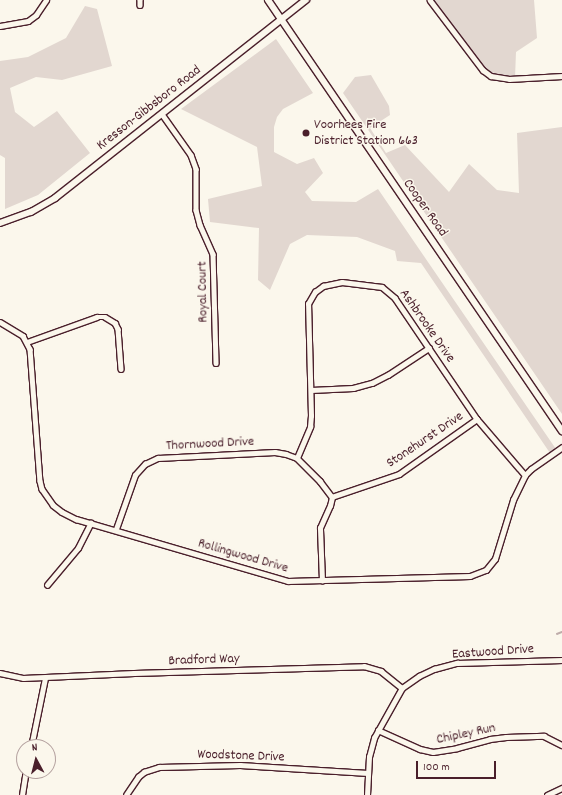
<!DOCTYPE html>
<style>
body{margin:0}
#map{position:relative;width:562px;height:795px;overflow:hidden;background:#fbf7ec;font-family:Dekko,sans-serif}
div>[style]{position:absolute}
.green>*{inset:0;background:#e2d7d0}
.stream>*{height:1.5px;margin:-0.75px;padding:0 0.75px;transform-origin:0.75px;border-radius:0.75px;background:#bfadaa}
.roads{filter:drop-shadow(1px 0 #4a1f2b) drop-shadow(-1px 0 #4a1f2b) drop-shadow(0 1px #4a1f2b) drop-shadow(0 -1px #4a1f2b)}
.minor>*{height:4.5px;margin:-2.25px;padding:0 2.25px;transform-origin:2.25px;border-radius:2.25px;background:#fbf7ec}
.tertiary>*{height:6px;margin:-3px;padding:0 3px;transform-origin:3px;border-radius:3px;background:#fbf7ec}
.dots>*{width:11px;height:11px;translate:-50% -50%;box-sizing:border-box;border:2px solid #fbf7ec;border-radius:50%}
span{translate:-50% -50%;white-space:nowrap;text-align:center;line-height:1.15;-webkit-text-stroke:3px #fbf7ec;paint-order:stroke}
.street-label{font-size:14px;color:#4a1f2b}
.poi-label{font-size:14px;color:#4a1f2b}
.left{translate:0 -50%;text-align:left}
.north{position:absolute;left:16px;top:739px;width:40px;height:40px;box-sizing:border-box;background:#fbf7ec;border:1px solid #b4a19f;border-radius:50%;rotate:353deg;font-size:11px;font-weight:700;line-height:16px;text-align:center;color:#4a1f2b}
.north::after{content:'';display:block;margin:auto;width:14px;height:18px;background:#4a1f2b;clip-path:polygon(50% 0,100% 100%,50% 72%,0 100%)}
.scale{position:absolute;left:416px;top:761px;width:80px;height:18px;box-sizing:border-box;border:2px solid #4a1f2b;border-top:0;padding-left:5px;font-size:12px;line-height:14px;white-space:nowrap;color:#4a1f2b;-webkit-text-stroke:3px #fbf7ec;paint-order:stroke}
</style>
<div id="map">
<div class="green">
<div style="clip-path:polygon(431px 0,534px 0,537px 38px,516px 52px,515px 78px,482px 70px)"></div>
<div style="clip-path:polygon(85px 6px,97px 9px,112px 66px,62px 80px,36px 77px,10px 88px,15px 112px,34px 127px,57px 111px,90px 153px,38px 195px,5px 209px,5px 158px,0 155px,0 61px,28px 57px,66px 38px)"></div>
<div style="clip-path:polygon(276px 39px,313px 93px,283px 109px,277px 117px,274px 127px,274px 152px,297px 164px,314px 158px,323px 173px,305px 192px,312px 201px,356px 202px,378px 189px,558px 452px,552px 456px,421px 263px,397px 261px,395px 251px,357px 237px,307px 235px,290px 244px,270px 290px,258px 280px,259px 228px,210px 222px,208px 199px,262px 186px,257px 147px,181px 109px)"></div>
<div style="clip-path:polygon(371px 75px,389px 106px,390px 115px,370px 128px,386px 153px,405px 145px,449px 192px,469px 164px,497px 190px,519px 193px,517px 133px,562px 127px,562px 414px,343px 93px,355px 77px)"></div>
</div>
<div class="stream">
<div style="left:557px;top:634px;width:5px;rotate:-22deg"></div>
</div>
<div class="roads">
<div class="minor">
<div style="left:140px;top:0;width:5px;rotate:90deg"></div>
<div style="left:430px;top:0;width:88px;rotate:52.9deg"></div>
<div style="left:483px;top:70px;width:10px;rotate:37deg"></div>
<div style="left:491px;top:76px;width:18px;rotate:9deg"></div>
<div style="left:509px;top:79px;width:53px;rotate:-3.2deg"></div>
<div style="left:0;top:26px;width:28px;rotate:-10deg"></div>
<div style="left:28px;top:21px;width:10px;rotate:-37deg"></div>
<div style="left:36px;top:15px;width:18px;rotate:-56deg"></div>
<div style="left:162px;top:114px;width:50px;rotate:54.7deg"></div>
<div style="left:191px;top:155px;width:15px;rotate:70deg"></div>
<div style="left:196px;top:169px;width:41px;rotate:90deg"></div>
<div style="left:196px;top:210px;width:16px;rotate:75deg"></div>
<div style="left:200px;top:225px;width:32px;rotate:66deg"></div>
<div style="left:213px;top:254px;width:109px;rotate:88.4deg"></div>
<div style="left:0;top:322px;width:27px;rotate:31deg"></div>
<div style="left:23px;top:336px;width:15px;rotate:62deg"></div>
<div style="left:30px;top:349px;width:132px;rotate:85.7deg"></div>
<div style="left:40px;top:481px;width:8px;rotate:76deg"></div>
<div style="left:42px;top:489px;width:19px;rotate:55deg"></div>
<div style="left:53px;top:505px;width:11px;rotate:38deg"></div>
<div style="left:62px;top:512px;width:16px;rotate:27deg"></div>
<div style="left:76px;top:519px;width:221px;rotate:16.3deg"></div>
<div style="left:288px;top:581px;width:182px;rotate:-1.6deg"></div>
<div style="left:470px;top:576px;width:17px;rotate:-21deg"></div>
<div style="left:486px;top:570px;width:14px;rotate:-51deg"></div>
<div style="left:495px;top:559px;width:62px;rotate:-73deg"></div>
<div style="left:513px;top:500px;width:28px;rotate:-64deg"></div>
<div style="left:525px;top:475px;width:8px;rotate:-45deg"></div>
<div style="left:531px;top:469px;width:38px;rotate:-35deg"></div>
<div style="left:27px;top:342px;width:74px;rotate:-19.7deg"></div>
<div style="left:97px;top:317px;width:8px"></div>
<div style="left:105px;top:317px;width:12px;rotate:31deg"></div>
<div style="left:115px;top:323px;width:7px;rotate:63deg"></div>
<div style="left:118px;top:329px;width:40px;rotate:85.7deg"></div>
<div style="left:311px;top:390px;width:42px;rotate:-2.7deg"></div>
<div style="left:353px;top:388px;width:20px;rotate:-15deg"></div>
<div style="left:372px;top:383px;width:18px;rotate:-27deg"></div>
<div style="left:388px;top:375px;width:49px;rotate:-33.4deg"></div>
<div style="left:297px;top:458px;width:34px;rotate:-67deg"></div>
<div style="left:310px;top:427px;width:11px;rotate:-85deg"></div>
<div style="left:311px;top:416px;width:112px;rotate:-91.5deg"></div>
<div style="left:308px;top:304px;width:14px;rotate:-60deg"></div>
<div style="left:315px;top:292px;width:10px;rotate:-37deg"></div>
<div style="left:323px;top:286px;width:19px;rotate:-12deg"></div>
<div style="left:342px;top:282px;width:40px;rotate:7.1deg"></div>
<div style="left:382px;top:287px;width:17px;rotate:40deg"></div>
<div style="left:395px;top:298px;width:146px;rotate:55.9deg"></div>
<div style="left:477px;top:419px;width:74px;rotate:49.4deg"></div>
<div style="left:332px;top:497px;width:71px;rotate:-18.9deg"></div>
<div style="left:399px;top:474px;width:95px;rotate:-35.2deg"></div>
<div style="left:116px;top:529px;width:57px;rotate:-70.6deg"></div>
<div style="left:135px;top:475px;width:15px;rotate:-48deg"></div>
<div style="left:145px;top:464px;width:14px;rotate:-25deg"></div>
<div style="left:158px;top:458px;width:117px;rotate:-2.9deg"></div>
<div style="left:275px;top:452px;width:11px;rotate:10deg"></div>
<div style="left:286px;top:454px;width:12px;rotate:20deg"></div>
<div style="left:297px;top:458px;width:33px;rotate:45deg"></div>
<div style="left:320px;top:481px;width:20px;rotate:53deg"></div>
<div style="left:322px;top:581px;width:53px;rotate:-92.2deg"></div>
<div style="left:320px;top:528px;width:24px;rotate:-66deg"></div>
<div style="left:330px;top:506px;width:9px;rotate:-77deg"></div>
<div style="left:47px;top:585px;width:48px;rotate:-50deg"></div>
<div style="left:78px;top:548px;width:28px;rotate:-63deg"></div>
<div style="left:0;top:673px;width:24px;rotate:12deg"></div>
<div style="left:23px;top:678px;width:111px;rotate:-2.6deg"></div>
<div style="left:134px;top:673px;width:230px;rotate:-1.7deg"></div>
<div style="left:364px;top:666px;width:18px;rotate:16deg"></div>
<div style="left:381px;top:671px;width:27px;rotate:39deg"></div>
<div style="left:378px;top:730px;width:46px;rotate:24.3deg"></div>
<div style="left:420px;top:749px;width:13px;rotate:13deg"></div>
<div style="left:433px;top:752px;width:24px;rotate:-9deg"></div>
<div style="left:457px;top:748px;width:34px;rotate:-15deg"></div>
<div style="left:490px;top:739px;width:16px;rotate:-7deg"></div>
<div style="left:506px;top:737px;width:38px;rotate:-2deg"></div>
<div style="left:544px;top:736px;width:20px;rotate:27deg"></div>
<div style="left:31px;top:747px;width:70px;rotate:-78.5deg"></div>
<div style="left:22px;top:795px;width:24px;rotate:-81deg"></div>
<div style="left:126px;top:795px;width:22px;rotate:-56deg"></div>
<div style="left:138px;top:777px;width:8px;rotate:-40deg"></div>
<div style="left:144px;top:772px;width:16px;rotate:-18deg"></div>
<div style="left:159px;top:767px;width:81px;rotate:-1.4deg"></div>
<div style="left:240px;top:765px;width:128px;rotate:3.6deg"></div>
<div style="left:367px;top:795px;width:38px;rotate:-87deg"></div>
<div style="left:369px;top:757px;width:20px;rotate:-75deg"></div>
<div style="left:374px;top:738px;width:57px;rotate:-60.8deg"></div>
<div style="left:402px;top:688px;width:21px;rotate:-35deg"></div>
<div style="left:419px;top:676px;width:17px;rotate:-25deg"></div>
<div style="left:434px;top:669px;width:24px;rotate:-15deg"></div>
<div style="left:457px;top:663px;width:105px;rotate:-1.6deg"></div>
<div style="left:547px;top:795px;width:17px;rotate:-25deg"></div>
</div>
<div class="tertiary">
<div style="left:268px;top:0;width:522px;rotate:55.7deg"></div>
<div style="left:0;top:223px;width:33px;rotate:-20deg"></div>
<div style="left:31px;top:212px;width:28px;rotate:-30deg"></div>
<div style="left:55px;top:198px;width:320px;rotate:-38.3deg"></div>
</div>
</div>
<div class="dots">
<div style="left:306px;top:133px;background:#4a1f2b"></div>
</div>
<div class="street-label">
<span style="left:149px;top:108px;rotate:-38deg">Kresson-Gibbsboro Road</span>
<span style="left:425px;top:208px;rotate:55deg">Cooper Road</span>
<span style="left:203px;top:292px;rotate:-91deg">Royal Court</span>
<span style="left:427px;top:326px;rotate:55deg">Ashbrooke Drive</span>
<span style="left:425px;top:440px;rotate:-34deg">Stonehurst Drive</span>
<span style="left:210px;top:444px;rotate:-3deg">Thornwood Drive</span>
<span style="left:243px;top:556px;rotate:16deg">Rollingwood Drive</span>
<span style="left:493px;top:652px;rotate:-4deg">Eastwood Drive</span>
<span style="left:204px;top:660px;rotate:-2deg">Bradford Way</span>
<span style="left:466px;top:734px;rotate:-12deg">Chipley Run</span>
<span style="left:241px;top:756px;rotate:2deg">Woodstone Drive</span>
</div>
<div class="poi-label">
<span class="left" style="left:314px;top:133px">Voorhees Fire<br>District Station 663</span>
</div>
<div class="north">N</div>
<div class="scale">100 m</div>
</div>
